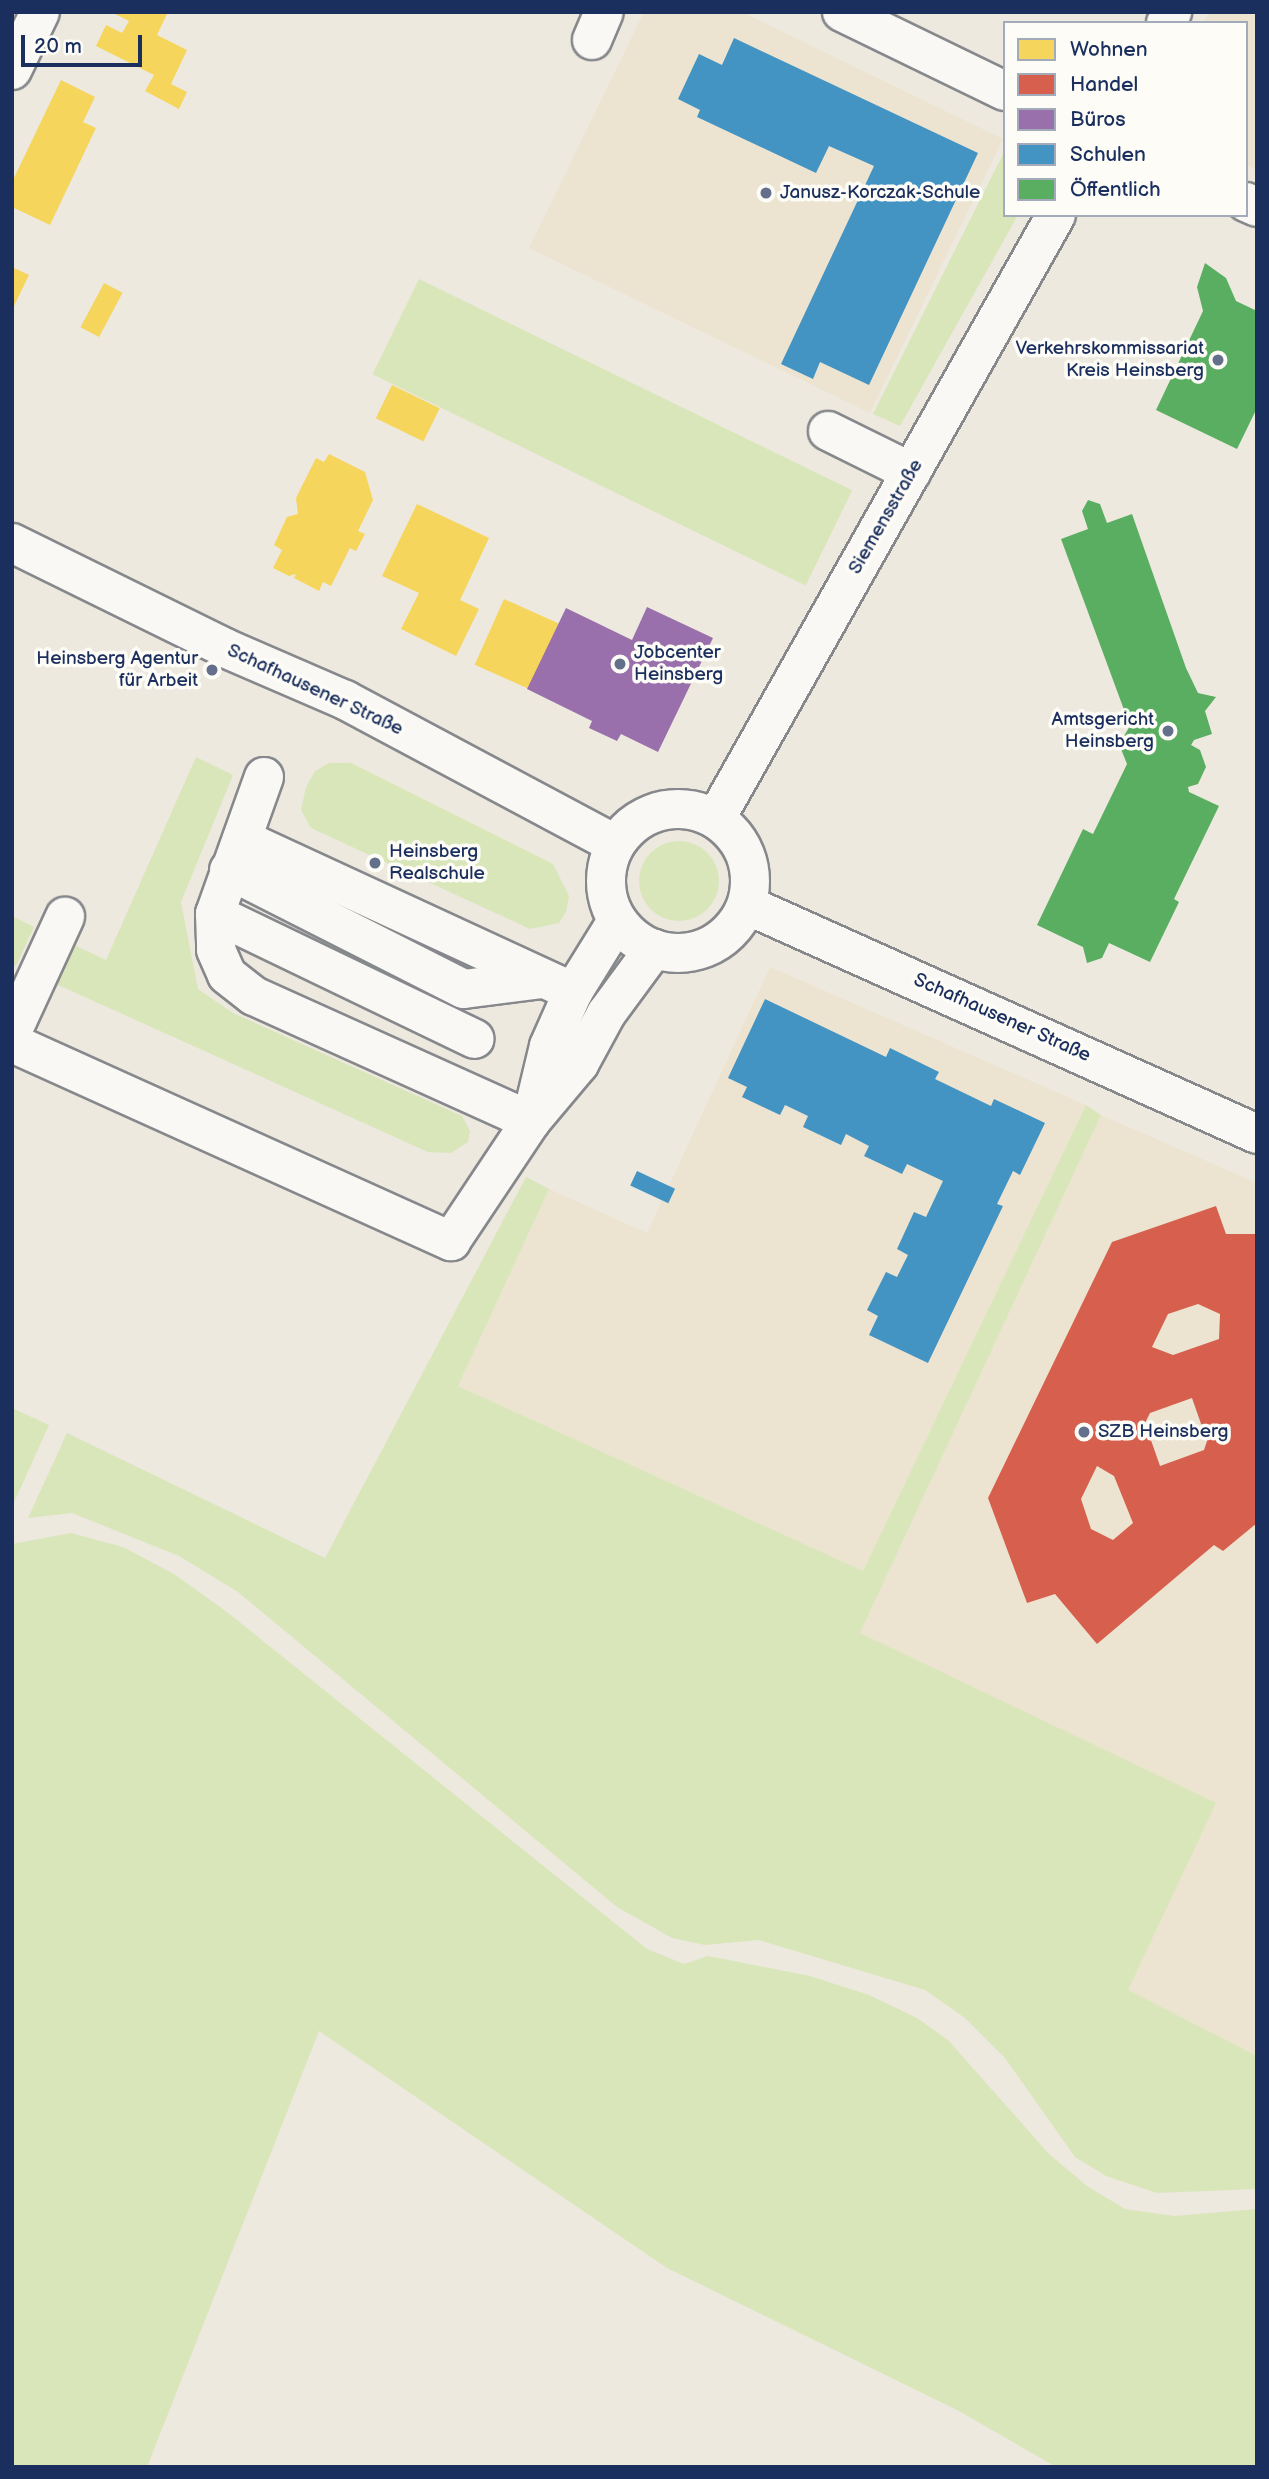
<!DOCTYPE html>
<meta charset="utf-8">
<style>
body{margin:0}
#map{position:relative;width:1269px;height:2479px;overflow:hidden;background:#ede9df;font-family:"Balsamiq Sans",sans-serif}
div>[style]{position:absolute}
.built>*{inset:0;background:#ece4d0}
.green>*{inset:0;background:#d9e6ba;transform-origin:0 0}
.round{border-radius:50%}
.homes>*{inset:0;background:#f6d55c;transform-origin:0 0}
.shops>*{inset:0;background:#d6604d}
.offices>*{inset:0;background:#9970ab}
.schools>*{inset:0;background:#4393c3;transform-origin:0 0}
.public>*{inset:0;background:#5aae61}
.roads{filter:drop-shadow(2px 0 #86888c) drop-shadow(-2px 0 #86888c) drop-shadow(0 2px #86888c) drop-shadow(0 -2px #86888c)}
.minor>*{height:38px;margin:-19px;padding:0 19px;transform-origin:19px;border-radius:19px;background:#f9f8f5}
.minor>.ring{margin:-19px;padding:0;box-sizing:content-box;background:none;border:38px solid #f9f8f5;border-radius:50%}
.dots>*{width:19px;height:19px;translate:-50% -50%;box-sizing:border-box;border:4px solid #fdfcf7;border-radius:50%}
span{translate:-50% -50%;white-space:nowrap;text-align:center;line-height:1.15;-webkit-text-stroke:7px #fdfcf7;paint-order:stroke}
.poi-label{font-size:19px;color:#1b2f5e}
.left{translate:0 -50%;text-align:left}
.right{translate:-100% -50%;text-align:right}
.street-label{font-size:19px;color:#1b2f5e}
.frame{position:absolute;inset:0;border:14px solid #1b2f5e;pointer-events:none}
.legend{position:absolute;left:1003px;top:21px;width:245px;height:196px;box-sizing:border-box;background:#fdfcf7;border:2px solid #a3aaba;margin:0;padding:9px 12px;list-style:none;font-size:21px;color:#1b2f5e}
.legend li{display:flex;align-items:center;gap:14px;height:35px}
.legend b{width:35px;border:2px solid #a3aaba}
.scale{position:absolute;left:21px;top:35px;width:121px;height:32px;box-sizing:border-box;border:4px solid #1b2f5e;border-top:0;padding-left:9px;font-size:21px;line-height:24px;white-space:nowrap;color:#1b2f5e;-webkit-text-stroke:5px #fdfcf7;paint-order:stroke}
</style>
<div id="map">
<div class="built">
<div style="clip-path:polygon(644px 12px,742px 12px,1003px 139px,870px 413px,529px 248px)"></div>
<div style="clip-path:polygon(1210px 12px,1257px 12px,1257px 170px,1246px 165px,1246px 23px,1203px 23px)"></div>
<div style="clip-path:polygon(770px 967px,1086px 1105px,863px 1571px,458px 1386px,549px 1189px,647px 1233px)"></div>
<div style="clip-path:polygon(1101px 1115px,1257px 1183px,1257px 2056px,1127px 1991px,860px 1633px)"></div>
</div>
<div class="green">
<div style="clip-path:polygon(1005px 150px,1005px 215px,1018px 215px,900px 426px,873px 414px)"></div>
<div style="left:419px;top:279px;width:482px;height:106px;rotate:26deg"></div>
<div style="clip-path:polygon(196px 757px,233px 775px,181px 902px,198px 989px,233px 1013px,462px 1116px,470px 1131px,468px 1142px,451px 1153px,428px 1152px,56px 984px,74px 945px,106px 960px)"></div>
<div style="clip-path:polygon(329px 763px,351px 763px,553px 864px,569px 896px,566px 912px,559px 923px,530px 929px,311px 828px,301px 810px,306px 787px,315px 771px)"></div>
<div class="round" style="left:639px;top:841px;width:80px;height:80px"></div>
<div style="clip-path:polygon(12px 916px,34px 927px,16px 966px,12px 965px)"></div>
<div style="clip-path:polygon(1086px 1105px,1101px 1115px,860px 1633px,1216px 1803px,1128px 1990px,1257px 2056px,1257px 2189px,1157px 2193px,1106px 2176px,1075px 2157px,1005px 2058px,965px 2018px,925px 1990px,759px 1940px,705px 1945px,672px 1938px,617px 1907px,238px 1592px,179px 1556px,72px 1513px,28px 1518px,67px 1433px,325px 1558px,526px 1177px,549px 1189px,458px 1386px,863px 1571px)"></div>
<div style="clip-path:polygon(12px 1408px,49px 1425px,12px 1507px)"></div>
<div style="clip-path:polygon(71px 1533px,123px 1547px,174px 1574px,227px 1612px,647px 1949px,684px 1964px,708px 1956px,810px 1976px,869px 1995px,917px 2018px,948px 2040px,1048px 2153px,1087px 2186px,1125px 2209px,1174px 2216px,1257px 2209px,1257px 2467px,1056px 2467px,959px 2411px,667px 2268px,319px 2031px,147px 2467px,12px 2467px,12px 1544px)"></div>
</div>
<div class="homes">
<div style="clip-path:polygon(111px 12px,168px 12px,157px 35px,187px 50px,171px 84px,187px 92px,179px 109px,145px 91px,154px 75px,96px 46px,106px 25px,122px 33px,129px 21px)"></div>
<div style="clip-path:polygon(61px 80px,95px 97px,83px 122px,96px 128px,50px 225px,12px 207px,12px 182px)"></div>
<div style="clip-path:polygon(12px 267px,29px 275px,12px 310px)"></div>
<div style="left:104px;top:283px;width:21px;height:50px;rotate:28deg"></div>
<div style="left:392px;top:385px;width:53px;height:37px;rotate:26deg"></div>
<div style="clip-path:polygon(329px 454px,365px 472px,373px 500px,358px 531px,365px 534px,356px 551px,350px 548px,331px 586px,323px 582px,319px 591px,294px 578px,296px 574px,289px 576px,273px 568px,282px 550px,274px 545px,287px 517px,298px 514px,296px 498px,316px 458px,324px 462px)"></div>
<div style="clip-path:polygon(417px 504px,489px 538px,460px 600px,479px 609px,456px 656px,401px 629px,419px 593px,382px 576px)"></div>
<div style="left:504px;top:599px;width:60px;height:72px;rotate:24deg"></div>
</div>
<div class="shops">
<div style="clip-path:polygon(evenodd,1216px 1206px,1226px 1234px,1257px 1234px,1257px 1523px,1223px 1551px,1214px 1545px,1097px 1644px,1055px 1594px,1027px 1603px,988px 1498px,1112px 1242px,1216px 1206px,1198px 1304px,1220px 1314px,1219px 1339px,1173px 1355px,1152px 1347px,1168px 1314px,1198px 1304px,1216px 1206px,1192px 1398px,1207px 1441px,1204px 1450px,1160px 1466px,1145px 1423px,1150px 1413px,1192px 1398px,1216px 1206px,1097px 1466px,1114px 1476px,1133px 1523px,1113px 1540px,1091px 1529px,1081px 1499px,1097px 1466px)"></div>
</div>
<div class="offices">
<div style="clip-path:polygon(647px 607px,713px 638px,658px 752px,621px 734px,617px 741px,589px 728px,592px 721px,527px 689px,566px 608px,632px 640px)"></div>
</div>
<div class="schools">
<div style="clip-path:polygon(734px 38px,978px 153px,869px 385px,820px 362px,813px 379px,781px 364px,874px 166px,829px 146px,816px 173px,697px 117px,700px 110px,678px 99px,699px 54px,722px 65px)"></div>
<div style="clip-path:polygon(765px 999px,886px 1057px,890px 1048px,939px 1072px,935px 1079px,991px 1106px,994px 1099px,1045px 1123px,1020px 1175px,1013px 1171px,997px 1204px,1003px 1206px,928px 1363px,869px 1335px,878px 1316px,867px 1310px,886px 1272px,897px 1277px,908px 1255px,897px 1249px,914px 1212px,926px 1217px,943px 1181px,907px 1164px,902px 1174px,864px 1156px,869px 1146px,846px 1134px,841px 1145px,803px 1127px,808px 1116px,785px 1105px,780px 1115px,742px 1097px,747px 1087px,728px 1078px)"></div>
<div style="left:637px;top:1171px;width:42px;height:16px;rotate:25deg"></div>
</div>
<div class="public">
<div style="clip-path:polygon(1205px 263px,1226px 278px,1236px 301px,1257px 311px,1257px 408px,1237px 449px,1156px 410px,1203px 311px,1197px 287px)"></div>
<div style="clip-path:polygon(1088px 500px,1100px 504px,1107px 523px,1132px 514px,1186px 668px,1198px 693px,1216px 697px,1205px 711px,1212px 734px,1194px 740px,1191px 745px,1200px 750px,1206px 767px,1198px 784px,1188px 787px,1189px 792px,1219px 806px,1174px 899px,1179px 902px,1150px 962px,1109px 943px,1102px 958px,1087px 963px,1083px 947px,1037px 925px,1083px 829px,1093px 834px,1127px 764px,1119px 744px,1130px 726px,1061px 539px,1088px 529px,1082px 511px)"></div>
</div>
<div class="roads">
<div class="minor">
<div style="left:842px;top:12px;width:181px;rotate:25.9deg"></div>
<div style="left:1166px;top:23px;width:13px;rotate:-61deg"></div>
<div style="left:592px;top:40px;width:30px;rotate:-67deg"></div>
<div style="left:12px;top:70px;width:64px;rotate:-64.2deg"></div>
<div style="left:1246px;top:202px;width:12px;rotate:24deg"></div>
<div style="left:828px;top:431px;width:93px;rotate:26.3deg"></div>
<div style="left:12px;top:543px;width:237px;rotate:26.2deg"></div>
<div style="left:225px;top:648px;width:131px;rotate:23.4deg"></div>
<div style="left:345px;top:700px;width:306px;rotate:28.1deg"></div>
<div style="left:264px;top:777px;width:145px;rotate:109.7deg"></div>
<div style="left:215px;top:914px;width:36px;rotate:88deg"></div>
<div style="left:216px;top:950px;width:27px;rotate:66deg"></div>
<div style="left:227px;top:975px;width:34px;rotate:38deg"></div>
<div style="left:254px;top:996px;width:304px;rotate:24.3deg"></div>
<div style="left:531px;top:1121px;width:75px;rotate:-49.9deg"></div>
<div style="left:579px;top:1064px;width:57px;rotate:-61.6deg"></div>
<div style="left:606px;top:1014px;width:81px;rotate:-53.6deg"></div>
<div class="ring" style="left:606px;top:809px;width:106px;height:106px"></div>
<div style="left:716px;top:818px;width:692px;rotate:-60.58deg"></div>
<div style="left:242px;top:839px;width:365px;rotate:24.8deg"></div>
<div style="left:229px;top:870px;width:263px;rotate:26.9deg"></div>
<div style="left:464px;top:989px;width:79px;rotate:-7.3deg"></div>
<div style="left:747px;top:905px;width:559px;rotate:24.18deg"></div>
<div style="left:215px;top:914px;width:288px;rotate:25.7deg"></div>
<div style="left:12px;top:1032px;width:127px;rotate:-65.3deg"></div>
<div style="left:12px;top:1043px;width:482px;rotate:24.3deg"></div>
<div style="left:451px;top:1241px;width:144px;rotate:-56.3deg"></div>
<div style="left:531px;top:1121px;width:77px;rotate:-76.5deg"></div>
<div style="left:549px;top:1046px;width:59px;rotate:-66deg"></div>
<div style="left:573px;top:992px;width:84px;rotate:-58.2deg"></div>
</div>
</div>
<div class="dots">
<div style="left:766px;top:193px;background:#64708b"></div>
<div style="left:1218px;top:360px;background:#64708b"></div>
<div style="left:620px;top:664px;background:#64708b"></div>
<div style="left:212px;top:670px;background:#64708b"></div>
<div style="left:1168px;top:731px;background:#64708b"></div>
<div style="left:375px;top:863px;background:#64708b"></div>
<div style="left:1084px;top:1432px;background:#64708b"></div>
</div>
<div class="poi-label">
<span class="left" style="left:780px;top:193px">Janusz-Korczak-Schule</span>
<span class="right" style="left:1204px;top:360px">Verkehrskommissariat<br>Kreis Heinsberg</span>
<span class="left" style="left:634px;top:664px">Jobcenter<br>Heinsberg</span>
<span class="right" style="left:198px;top:670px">Heinsberg Agentur<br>für Arbeit</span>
<span class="right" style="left:1154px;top:731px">Amtsgericht<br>Heinsberg</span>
<span class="left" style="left:389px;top:863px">Heinsberg<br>Realschule</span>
<span class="left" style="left:1098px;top:1432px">SZB Heinsberg</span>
</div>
<div class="street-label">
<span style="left:886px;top:517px;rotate:-60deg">Siemensstraße</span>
<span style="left:315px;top:690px;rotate:25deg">Schafhausener Straße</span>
<span style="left:1002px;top:1018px;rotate:24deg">Schafhausener Straße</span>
</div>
<div class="frame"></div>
<ul class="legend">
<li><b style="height:19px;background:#f6d55c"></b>Wohnen</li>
<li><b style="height:19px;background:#d6604d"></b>Handel</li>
<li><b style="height:19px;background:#9970ab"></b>Büros</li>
<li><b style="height:19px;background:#4393c3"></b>Schulen</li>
<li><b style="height:19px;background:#5aae61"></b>Öffentlich</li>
</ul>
<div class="scale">20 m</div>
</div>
